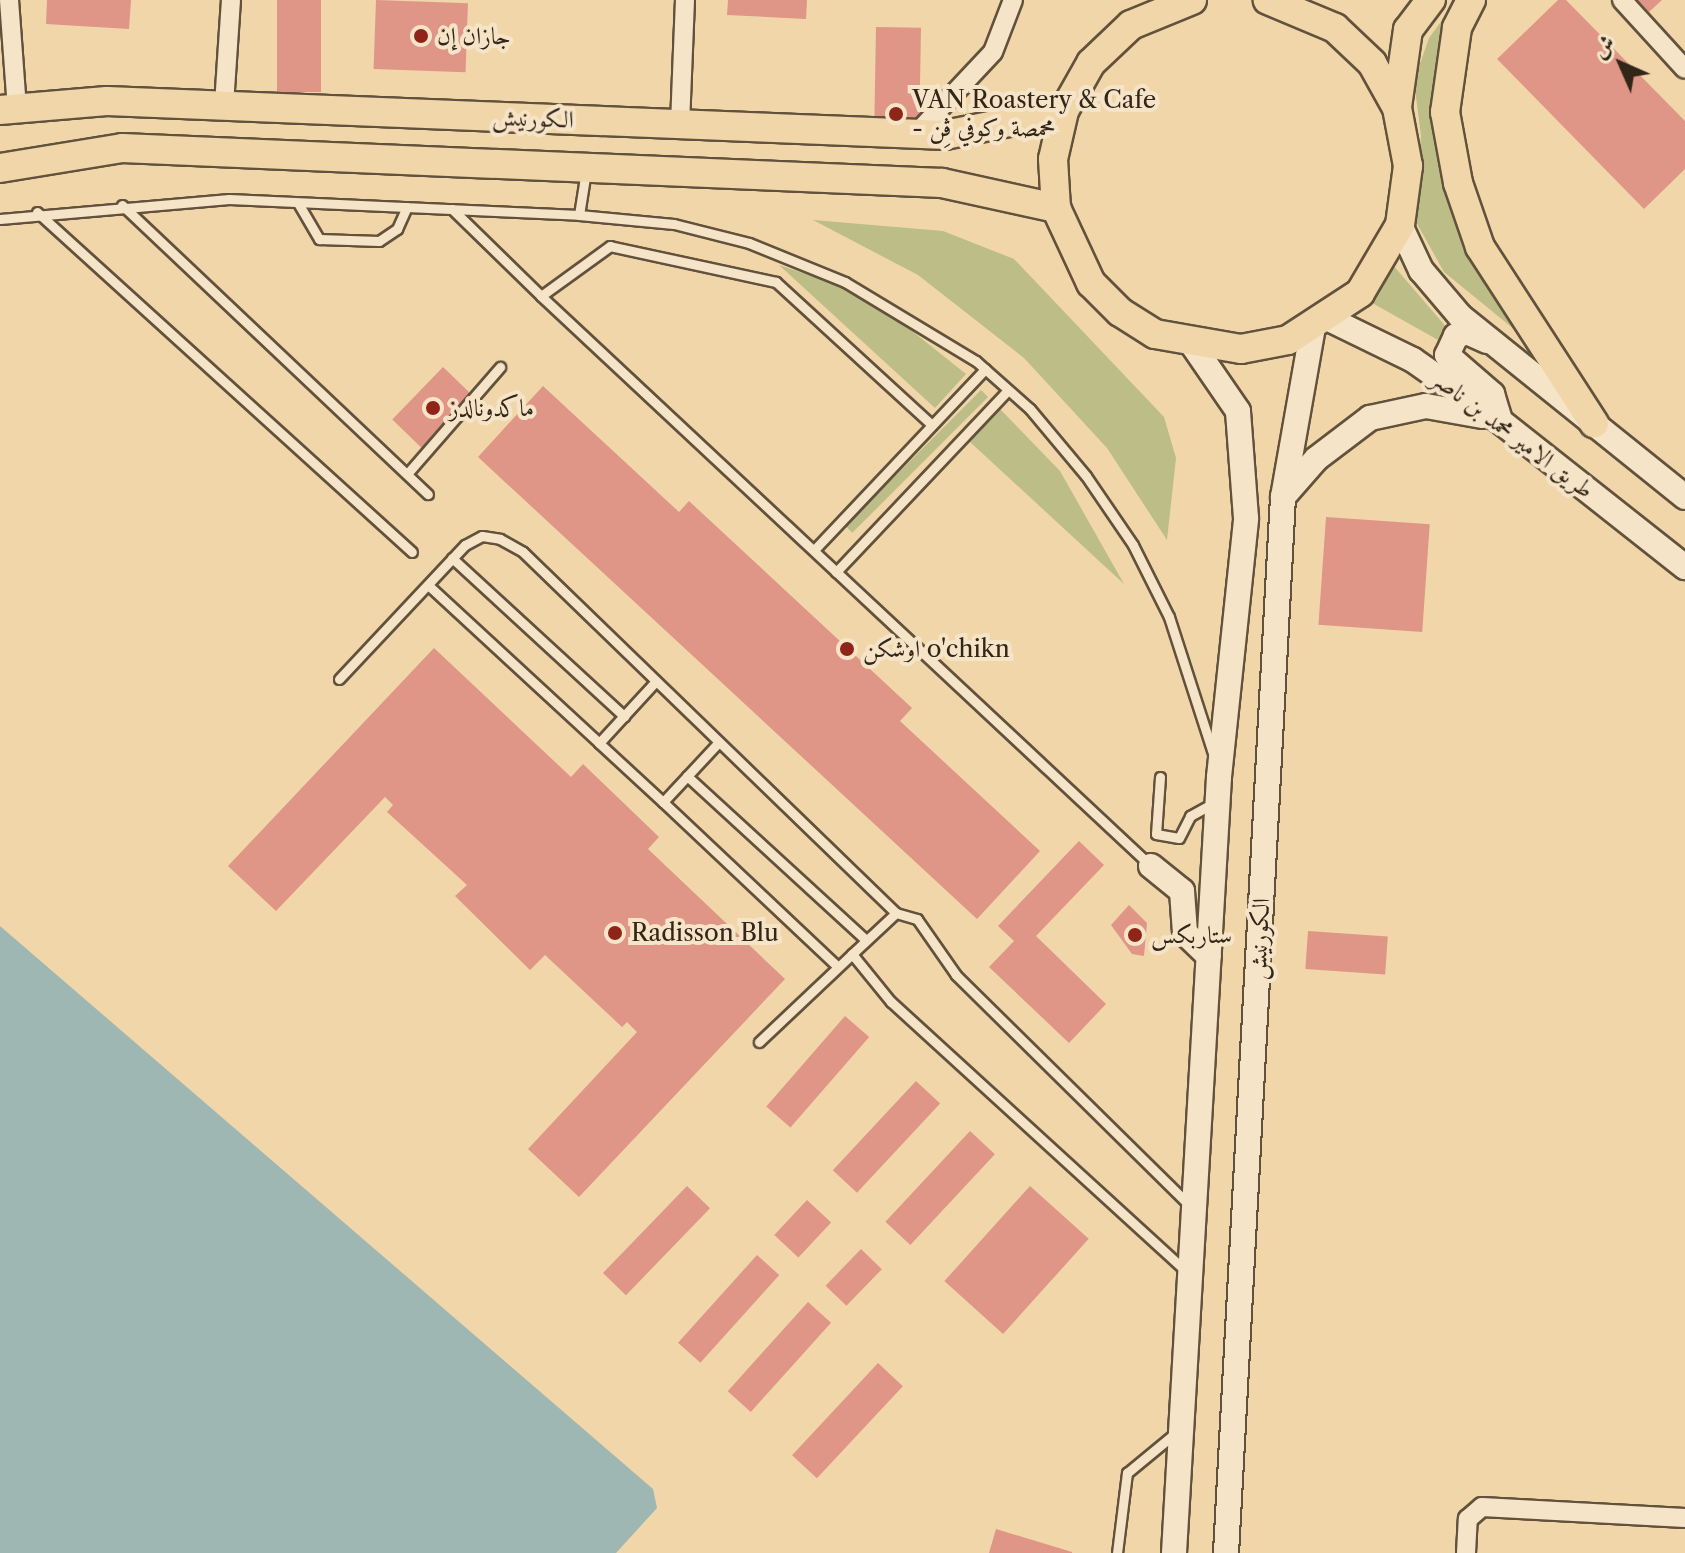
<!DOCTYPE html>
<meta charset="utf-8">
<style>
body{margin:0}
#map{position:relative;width:1685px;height:1553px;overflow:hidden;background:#f1d6aa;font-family:"Libre Caslon Text",Amiri,serif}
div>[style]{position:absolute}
.green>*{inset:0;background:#bcbd87;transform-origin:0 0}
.water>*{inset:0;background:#9eb7b2}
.building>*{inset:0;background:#df9686;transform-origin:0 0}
.roads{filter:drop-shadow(2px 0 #62523c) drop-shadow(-2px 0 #62523c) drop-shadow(0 2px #62523c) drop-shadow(0 -2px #62523c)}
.service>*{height:9px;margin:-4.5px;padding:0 4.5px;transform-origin:4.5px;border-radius:4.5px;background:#f6e4c8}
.minor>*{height:18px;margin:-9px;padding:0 9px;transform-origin:9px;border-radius:9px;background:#f6e4c8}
.secondary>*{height:24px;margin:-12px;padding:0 12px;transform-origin:12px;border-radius:12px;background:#f6e4c8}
.primary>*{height:28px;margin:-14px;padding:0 14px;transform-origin:14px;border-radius:14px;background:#f1d6aa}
.dots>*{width:22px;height:22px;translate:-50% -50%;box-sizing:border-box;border:4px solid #f6e4c8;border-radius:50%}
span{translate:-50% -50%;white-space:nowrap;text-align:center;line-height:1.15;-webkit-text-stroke:8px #f6e4c8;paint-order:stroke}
.poi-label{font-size:24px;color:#322618}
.left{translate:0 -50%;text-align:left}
.street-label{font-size:24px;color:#322618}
.north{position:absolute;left:1581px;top:24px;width:80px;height:80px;-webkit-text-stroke:6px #f6e4c8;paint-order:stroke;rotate:315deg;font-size:22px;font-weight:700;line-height:32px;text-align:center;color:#322618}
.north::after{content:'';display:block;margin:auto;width:28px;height:36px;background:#322618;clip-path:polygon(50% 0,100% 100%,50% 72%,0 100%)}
</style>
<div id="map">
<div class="green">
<div style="clip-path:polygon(1457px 0,1435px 86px,1520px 334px,1444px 272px,1415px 220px,1421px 136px,1414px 81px,1429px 38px)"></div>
<div style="clip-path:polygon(813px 220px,943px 231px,1014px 259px,1164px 417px,1176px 458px,1167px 540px,1107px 448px,1024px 358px,918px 275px)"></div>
<div style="clip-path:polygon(1392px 264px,1447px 328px,1438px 340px,1367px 300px)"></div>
<div style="clip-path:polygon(779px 265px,835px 284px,897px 319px,966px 374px,935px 408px)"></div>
<div style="left:981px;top:390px;width:10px;height:192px;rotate:45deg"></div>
<div style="clip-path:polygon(999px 408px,1060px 471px,1124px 584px,969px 441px)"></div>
</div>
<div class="water">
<div style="clip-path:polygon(0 926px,653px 1489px,657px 1508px,616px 1553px,0 1553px)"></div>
</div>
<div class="building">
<div style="clip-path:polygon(47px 0,131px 0,129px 29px,46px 24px)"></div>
<div style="left:277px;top:0;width:44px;height:92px"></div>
<div style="left:376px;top:0;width:92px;height:69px;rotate:2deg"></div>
<div style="clip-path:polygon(728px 0,807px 0,806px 19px,727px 15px)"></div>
<div style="clip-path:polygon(1558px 0,1566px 0,1685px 121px,1685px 169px,1644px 209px,1497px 59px)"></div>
<div style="clip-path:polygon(1637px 0,1662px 0,1649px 12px)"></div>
<div style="left:876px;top:27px;width:45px;height:94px;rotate:1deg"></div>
<div style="left:443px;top:367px;width:43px;height:73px;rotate:44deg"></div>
<div style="clip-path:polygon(543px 386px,679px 512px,689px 501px,912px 708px,900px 721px,1040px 851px,977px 919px,478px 457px)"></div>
<div style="left:1326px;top:517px;width:104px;height:108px;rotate:4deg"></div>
<div style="clip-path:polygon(434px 648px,571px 777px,583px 764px,659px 837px,648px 849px,785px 979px,579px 1197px,528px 1149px,637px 1032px,627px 1022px,622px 1027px,545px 955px,530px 970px,455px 896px,467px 885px,387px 812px,393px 805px,385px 797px,276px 911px,228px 866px)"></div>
<div style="clip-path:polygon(1079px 841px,1104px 865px,1036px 936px,1106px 1004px,1069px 1043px,989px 967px,1014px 941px,998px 926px)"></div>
<div style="clip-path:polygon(1129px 905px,1147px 923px,1144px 956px,1132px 954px,1111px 925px)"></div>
<div style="left:1308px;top:931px;width:80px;height:38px;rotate:4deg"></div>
<div style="left:845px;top:1016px;width:32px;height:120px;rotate:41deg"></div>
<div style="left:916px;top:1081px;width:33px;height:122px;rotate:43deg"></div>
<div style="left:970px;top:1131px;width:34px;height:124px;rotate:43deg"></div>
<div style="left:687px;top:1186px;width:32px;height:121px;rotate:44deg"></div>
<div style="left:1030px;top:1186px;width:79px;height:128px;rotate:42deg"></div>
<div style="left:807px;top:1200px;width:33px;height:48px;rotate:43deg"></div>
<div style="left:861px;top:1249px;width:29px;height:51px;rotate:44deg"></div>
<div style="left:757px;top:1255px;width:30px;height:118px;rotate:42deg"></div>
<div style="left:808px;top:1302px;width:31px;height:120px;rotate:42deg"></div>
<div style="left:878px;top:1363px;width:34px;height:126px;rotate:43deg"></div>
<div style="clip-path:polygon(996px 1529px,1072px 1552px,1072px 1553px,989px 1553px)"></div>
</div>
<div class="roads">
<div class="service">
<div style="left:298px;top:203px;width:42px;rotate:59.7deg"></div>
<div style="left:319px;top:239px;width:60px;rotate:1.9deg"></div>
<div style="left:379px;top:241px;width:22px;rotate:-34deg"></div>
<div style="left:397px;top:229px;width:24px;rotate:-66deg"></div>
<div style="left:122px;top:205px;width:421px;rotate:43.4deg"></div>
<div style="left:452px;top:209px;width:124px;rotate:44.3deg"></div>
<div style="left:37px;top:212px;width:506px;rotate:42.2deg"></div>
<div style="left:579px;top:215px;width:45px;rotate:-81deg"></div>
<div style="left:0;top:219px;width:230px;rotate:-5deg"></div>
<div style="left:229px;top:199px;width:350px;rotate:2.6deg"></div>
<div style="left:579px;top:215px;width:95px;rotate:5.4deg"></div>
<div style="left:674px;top:224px;width:77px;rotate:14.2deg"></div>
<div style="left:749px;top:243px;width:104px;rotate:22.1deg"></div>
<div style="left:845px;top:282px;width:153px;rotate:31.1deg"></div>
<div style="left:976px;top:361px;width:72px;rotate:41.6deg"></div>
<div style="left:1030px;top:409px;width:87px;rotate:50.1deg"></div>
<div style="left:1086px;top:476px;width:83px;rotate:55.7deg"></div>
<div style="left:1133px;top:545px;width:80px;rotate:63.4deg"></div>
<div style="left:1169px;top:617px;width:143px;rotate:72.1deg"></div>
<div style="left:932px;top:425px;width:212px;rotate:-137.5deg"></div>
<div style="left:776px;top:282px;width:170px;rotate:-167.8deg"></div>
<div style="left:610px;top:246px;width:85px;rotate:144.1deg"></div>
<div style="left:541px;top:296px;width:833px;rotate:43.06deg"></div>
<div style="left:407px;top:474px;width:142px;rotate:-49deg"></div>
<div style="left:814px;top:550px;width:249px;rotate:-46.6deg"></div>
<div style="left:452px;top:558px;width:234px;rotate:42.6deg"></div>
<div style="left:836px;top:572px;width:250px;rotate:-46.6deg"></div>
<div style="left:428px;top:585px;width:233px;rotate:42.7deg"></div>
<div style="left:339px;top:679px;width:184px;rotate:-46.8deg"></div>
<div style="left:465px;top:545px;width:19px;rotate:-28deg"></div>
<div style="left:482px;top:536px;width:18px;rotate:9deg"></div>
<div style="left:500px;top:539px;width:26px;rotate:29deg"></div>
<div style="left:523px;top:552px;width:519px;rotate:44.06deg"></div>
<div style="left:656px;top:681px;width:84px;rotate:132.6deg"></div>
<div style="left:599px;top:743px;width:87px;rotate:42.7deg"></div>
<div style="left:663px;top:802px;width:82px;rotate:-47deg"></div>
<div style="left:687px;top:776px;width:241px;rotate:42.5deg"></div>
<div style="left:1160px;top:777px;width:57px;rotate:94deg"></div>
<div style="left:1156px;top:834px;width:23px;rotate:10deg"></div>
<div style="left:1179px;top:838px;width:25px;rotate:-63deg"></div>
<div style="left:1190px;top:816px;width:29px;rotate:-29deg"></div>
<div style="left:663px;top:802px;width:239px;rotate:43.3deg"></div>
<div style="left:759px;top:1042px;width:128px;rotate:-43.4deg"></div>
<div style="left:1188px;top:1273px;width:402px;rotate:-137.6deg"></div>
<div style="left:891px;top:1002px;width:62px;rotate:-129.1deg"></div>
<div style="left:852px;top:954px;width:60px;rotate:-43deg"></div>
<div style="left:896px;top:913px;width:22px;rotate:16deg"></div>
<div style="left:917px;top:919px;width:68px;rotate:55.1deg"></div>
<div style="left:956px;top:975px;width:327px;rotate:44.6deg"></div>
<div style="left:1117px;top:1553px;width:81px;rotate:-82.9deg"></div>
<div style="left:1127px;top:1473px;width:66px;rotate:-39.5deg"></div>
</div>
<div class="minor">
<div style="left:9px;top:0;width:109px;rotate:85.8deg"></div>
<div style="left:1622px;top:0;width:93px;rotate:47.6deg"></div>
<div style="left:224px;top:105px;width:105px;rotate:-86.2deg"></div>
<div style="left:680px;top:124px;width:124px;rotate:-87.7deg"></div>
<div style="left:916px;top:134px;width:112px;rotate:-46.8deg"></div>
<div style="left:993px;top:52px;width:56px;rotate:-69deg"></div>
<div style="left:1466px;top:1553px;width:34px;rotate:-87deg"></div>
<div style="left:1468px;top:1519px;width:18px;rotate:-41deg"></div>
<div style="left:1482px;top:1507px;width:203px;rotate:3.1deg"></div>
</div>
<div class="secondary">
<div style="left:1400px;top:225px;width:50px;rotate:65deg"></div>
<div style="left:1421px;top:270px;width:60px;rotate:49.7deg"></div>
<div style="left:1460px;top:316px;width:289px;rotate:38.8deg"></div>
<div style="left:1329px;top:319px;width:93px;rotate:26deg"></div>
<div style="left:1413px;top:360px;width:106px;rotate:35deg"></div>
<div style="left:1500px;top:421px;width:236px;rotate:38.3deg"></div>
<div style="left:1487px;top:341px;width:22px;rotate:-156deg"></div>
<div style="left:1467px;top:332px;width:12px;rotate:160deg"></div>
<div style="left:1456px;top:336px;width:21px;rotate:115deg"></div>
<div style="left:1447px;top:355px;width:60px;rotate:40.9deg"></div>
<div style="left:1492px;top:394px;width:28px;rotate:73deg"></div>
<div style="left:1283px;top:497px;width:50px;rotate:-49deg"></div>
<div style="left:1316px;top:459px;width:68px;rotate:-37.2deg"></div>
<div style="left:1370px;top:418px;width:57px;rotate:-12.1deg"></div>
<div style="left:1426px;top:406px;width:57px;rotate:10.1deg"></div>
<div style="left:1151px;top:866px;width:40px;rotate:39deg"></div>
<div style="left:1182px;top:891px;width:42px;rotate:85.9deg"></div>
<div style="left:1185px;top:933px;width:33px;rotate:44deg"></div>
<div style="left:1174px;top:1553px;width:777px;rotate:-86.68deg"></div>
<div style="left:1219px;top:777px;width:260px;rotate:-84deg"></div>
<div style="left:1246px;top:518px;width:107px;rotate:-94.3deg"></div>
<div style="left:1238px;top:411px;width:81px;rotate:-124.5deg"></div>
<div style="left:1226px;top:1553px;width:1058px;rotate:-86.91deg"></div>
<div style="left:1283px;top:497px;width:173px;rotate:-80deg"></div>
</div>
<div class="primary">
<div style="left:1192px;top:0;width:66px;rotate:157.7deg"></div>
<div style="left:1131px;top:25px;width:55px;rotate:136.5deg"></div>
<div style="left:1091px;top:63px;width:55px;rotate:119.4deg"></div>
<div style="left:1064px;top:111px;width:49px;rotate:102.9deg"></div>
<div style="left:1053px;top:159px;width:49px;rotate:86.5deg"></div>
<div style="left:1056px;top:208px;width:83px;rotate:65deg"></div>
<div style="left:1091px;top:283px;width:41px;rotate:45deg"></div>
<div style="left:1120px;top:312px;width:41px;rotate:32.2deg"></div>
<div style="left:1155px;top:334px;width:87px;rotate:9.9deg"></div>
<div style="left:1241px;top:349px;width:48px;rotate:-10.8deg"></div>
<div style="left:1288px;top:340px;width:86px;rotate:-33.1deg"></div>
<div style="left:1360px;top:293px;width:79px;rotate:-59.5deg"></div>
<div style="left:1400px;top:225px;width:60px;rotate:-82.3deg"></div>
<div style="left:1408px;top:166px;width:59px;rotate:-100.7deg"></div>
<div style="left:1397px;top:108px;width:51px;rotate:-119.1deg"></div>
<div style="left:1372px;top:63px;width:51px;rotate:-136.6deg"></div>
<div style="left:1335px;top:28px;width:73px;rotate:-157.3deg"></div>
<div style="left:1471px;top:0;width:31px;rotate:117deg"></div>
<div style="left:1457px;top:28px;width:85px;rotate:98.1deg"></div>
<div style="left:1445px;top:112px;width:72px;rotate:79.6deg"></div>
<div style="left:1458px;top:183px;width:68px;rotate:71deg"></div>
<div style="left:1480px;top:247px;width:210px;rotate:57.1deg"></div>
<div style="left:1397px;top:107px;width:78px;rotate:-81.9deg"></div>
<div style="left:1408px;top:30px;width:38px;rotate:-53deg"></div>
<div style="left:0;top:110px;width:107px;rotate:-4.8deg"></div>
<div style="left:107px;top:101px;width:839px;rotate:2.32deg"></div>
<div style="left:945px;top:135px;width:121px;rotate:-11.4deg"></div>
<div style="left:0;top:168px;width:124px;rotate:-9.3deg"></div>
<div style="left:122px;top:148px;width:821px;rotate:2.44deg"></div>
<div style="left:942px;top:183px;width:117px;rotate:12.4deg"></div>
</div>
</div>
<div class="dots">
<div style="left:421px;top:36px;background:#8f2418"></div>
<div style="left:896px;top:114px;background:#8f2418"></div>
<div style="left:433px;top:408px;background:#8f2418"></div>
<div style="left:847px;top:649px;background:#8f2418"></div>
<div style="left:615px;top:933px;background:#8f2418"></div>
<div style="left:1135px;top:935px;background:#8f2418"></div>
</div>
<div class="poi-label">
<span class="left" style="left:437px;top:36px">جازان إن</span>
<span class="left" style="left:912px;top:114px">VAN Roastery &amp; Cafe<br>- محمصة وكوفي ڤِن</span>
<span class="left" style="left:449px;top:408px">ماكدونالدز</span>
<span class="left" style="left:863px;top:649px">اوشكن o'chikn</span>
<span class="left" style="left:631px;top:933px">Radisson Blu</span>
<span class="left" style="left:1151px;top:935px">ستاربكس</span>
</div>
<div class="street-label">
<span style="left:533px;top:118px;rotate:2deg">الكورنيش</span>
<span style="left:1513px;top:434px;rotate:37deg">طريق الامير محمد بن ناصر</span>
<span style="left:1259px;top:939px;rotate:-87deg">الكورنيش</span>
</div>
<div class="north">ش</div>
</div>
